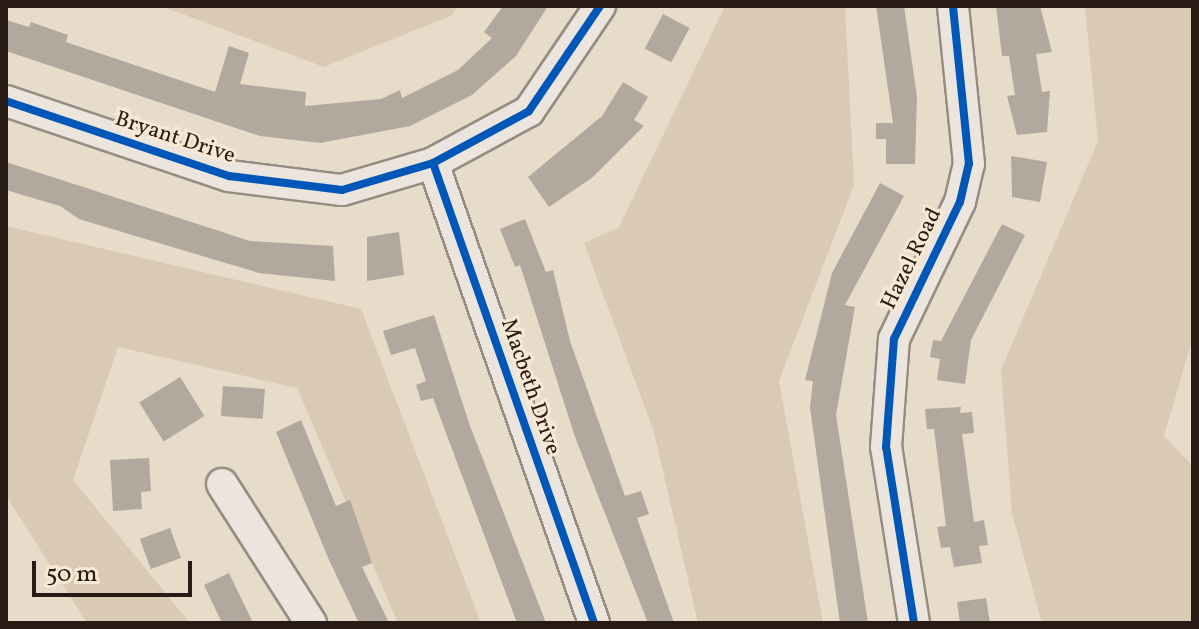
<!DOCTYPE html>
<style>
body{margin:0}
#map{position:relative;width:1199px;height:629px;overflow:hidden;background:#e7dbca;font-family:Vollkorn,serif}
div>[style]{position:absolute}
.green>*{inset:0;background:#dbcab3}
.building>*{inset:0;background:#b2a89d;transform-origin:0 0}
.roads{filter:drop-shadow(2px 0 #958d82) drop-shadow(-2px 0 #958d82) drop-shadow(0 2px #958d82) drop-shadow(0 -2px #958d82)}
.minor>*{height:30px;margin:-15px;padding:0 15px;transform-origin:15px;border-radius:15px;background:#ebe5dd}
.cycleway>*{height:8px;margin:-4px;padding:0 4px;transform-origin:4px;border-radius:4px;background:#0057b8}
span{translate:-50% -50%;white-space:nowrap;text-align:center;line-height:1.15;-webkit-text-stroke:6px #f8e9d4;paint-order:stroke}
.street-label{font-size:22px;color:#281b15}
.frame{position:absolute;inset:0;border:8px solid #281b15;pointer-events:none}
.scale{position:absolute;left:32px;top:561px;width:160px;height:36px;box-sizing:border-box;border:4px solid #281b15;border-top:0;padding-left:10px;font-size:24px;line-height:28px;white-space:nowrap;color:#281b15;-webkit-text-stroke:6px #f8e9d4;paint-order:stroke}
</style>
<div id="map">
<div class="green">
<div style="clip-path:polygon(161px 6px,457px 6px,453px 15px,324px 67px)"></div>
<div style="clip-path:polygon(725px 6px,845px 6px,854px 185px,779px 381px,823px 623px,698px 623px,654px 432px,584px 243px,619px 227px)"></div>
<div style="clip-path:polygon(1085px 6px,1193px 6px,1193px 337px,1164px 436px,1193px 466px,1193px 623px,1042px 623px,1012px 513px,1001px 370px,1098px 141px)"></div>
<div style="clip-path:polygon(6px 226px,361px 309px,481px 623px,398px 623px,297px 388px,118px 347px,73px 480px,190px 623px,87px 623px,6px 496px)"></div>
</div>
<div class="building">
<div style="clip-path:polygon(503px 6px,548px 6px,516px 56px,472px 95px,410px 126px,320px 143px,260px 136px,6px 51px,6px 20px,29px 27px,31px 22px,68px 35px,66px 42px,215px 92px,229px 46px,249px 53px,240px 84px,306px 92px,305px 106px,381px 99px,400px 90px,402px 98px,458px 70px,492px 38px,484px 32px)"></div>
<div style="clip-path:polygon(876px 6px,904px 6px,917px 97px,915px 164px,886px 164px,886px 139px,876px 139px,876px 123px,893px 123px)"></div>
<div style="clip-path:polygon(996px 6px,1040px 6px,1052px 52px,1036px 54px,1042px 92px,1050px 91px,1047px 132px,1017px 135px,1007px 96px,1015px 95px,1009px 56px,1002px 56px)"></div>
<div style="left:663px;top:14px;width:30px;height:39px;rotate:28deg"></div>
<div style="clip-path:polygon(623px 82px,648px 97px,634px 120px,644px 126px,593px 177px,549px 207px,528px 177px,602px 116px)"></div>
<div style="clip-path:polygon(1011px 156px,1047px 162px,1040px 202px,1012px 197px)"></div>
<div style="clip-path:polygon(6px 162px,250px 241px,333px 246px,335px 281px,259px 273px,79px 219px,60px 206px,6px 190px)"></div>
<div style="clip-path:polygon(880px 183px,904px 196px,845px 305px,855px 307px,836px 415px,868px 623px,840px 623px,810px 408px,813px 381px,805px 380px,832px 273px)"></div>
<div style="clip-path:polygon(525px 219px,546px 272px,553px 270px,570px 341px,625px 496px,641px 491px,649px 514px,637px 518px,674px 623px,648px 623px,575px 437px,520px 265px,515px 267px,500px 229px)"></div>
<div style="clip-path:polygon(1002px 224px,1025px 235px,971px 340px,965px 384px,937px 380px,940px 359px,930px 357px,933px 340px,941px 341px)"></div>
<div style="clip-path:polygon(399px 232px,404px 275px,367px 281px,367px 237px)"></div>
<div style="clip-path:polygon(434px 315px,469px 423px,546px 623px,517px 623px,433px 398px,421px 401px,416px 385px,426px 381px,415px 348px,391px 355px,383px 331px)"></div>
<div style="left:180px;top:377px;width:46px;height:48px;rotate:58deg"></div>
<div style="left:223px;top:386px;width:42px;height:30px;rotate:4deg"></div>
<div style="clip-path:polygon(961px 407px,960px 413px,972px 412px,974px 433px,962px 434px,974px 522px,984px 520px,988px 545px,979px 546px,982px 563px,954px 567px,950px 547px,941px 548px,937px 527px,946px 526px,934px 429px,927px 429px,925px 409px)"></div>
<div style="clip-path:polygon(301px 420px,336px 506px,350px 500px,372px 563px,362px 567px,389px 623px,359px 623px,329px 560px,276px 432px)"></div>
<div style="clip-path:polygon(149px 458px,151px 491px,141px 492px,142px 509px,113px 511px,110px 460px)"></div>
<div style="left:170px;top:528px;width:32px;height:32px;rotate:70deg"></div>
<div style="clip-path:polygon(229px 573px,253px 623px,222px 623px,204px 585px)"></div>
<div style="clip-path:polygon(986px 598px,990px 623px,960px 623px,957px 602px)"></div>
</div>
<div class="roads">
<div class="minor">
<div style="left:6px;top:101px;width:235px;rotate:18.6deg"></div>
<div style="left:229px;top:176px;width:114px;rotate:7.1deg"></div>
<div style="left:342px;top:190px;width:95px;rotate:-16.5deg"></div>
<div style="left:433px;top:163px;width:109px;rotate:-28.4deg"></div>
<div style="left:529px;top:111px;width:127px;rotate:-55.9deg"></div>
<div style="left:433px;top:163px;width:487px;rotate:70.7deg"></div>
<div style="left:222px;top:484px;width:165px;rotate:57.4deg"></div>
<div style="left:914px;top:623px;width:178px;rotate:-99deg"></div>
<div style="left:886px;top:447px;width:108px;rotate:-85.8deg"></div>
<div style="left:894px;top:339px;width:152px;rotate:-64.3deg"></div>
<div style="left:960px;top:202px;width:39px;rotate:-77deg"></div>
<div style="left:969px;top:164px;width:159px;rotate:-95.8deg"></div>
</div>
</div>
<div class="cycleway">
<div style="left:6px;top:101px;width:235px;rotate:18.6deg"></div>
<div style="left:229px;top:176px;width:114px;rotate:7.1deg"></div>
<div style="left:342px;top:190px;width:95px;rotate:-16.5deg"></div>
<div style="left:433px;top:163px;width:109px;rotate:-28.4deg"></div>
<div style="left:529px;top:111px;width:127px;rotate:-55.9deg"></div>
<div style="left:433px;top:163px;width:487px;rotate:70.7deg"></div>
<div style="left:914px;top:623px;width:178px;rotate:-99deg"></div>
<div style="left:886px;top:447px;width:108px;rotate:-85.8deg"></div>
<div style="left:894px;top:339px;width:152px;rotate:-64.3deg"></div>
<div style="left:960px;top:202px;width:39px;rotate:-77deg"></div>
<div style="left:969px;top:164px;width:159px;rotate:-95.8deg"></div>
</div>
<div class="street-label">
<span style="left:175px;top:138px;rotate:18deg">Bryant Drive</span>
<span style="left:912px;top:259px;rotate:-64deg">Hazel Road</span>
<span style="left:530px;top:387px;rotate:71deg">Macbeth Drive</span>
</div>
<div class="frame"></div>
<div class="scale">50 m</div>
</div>
